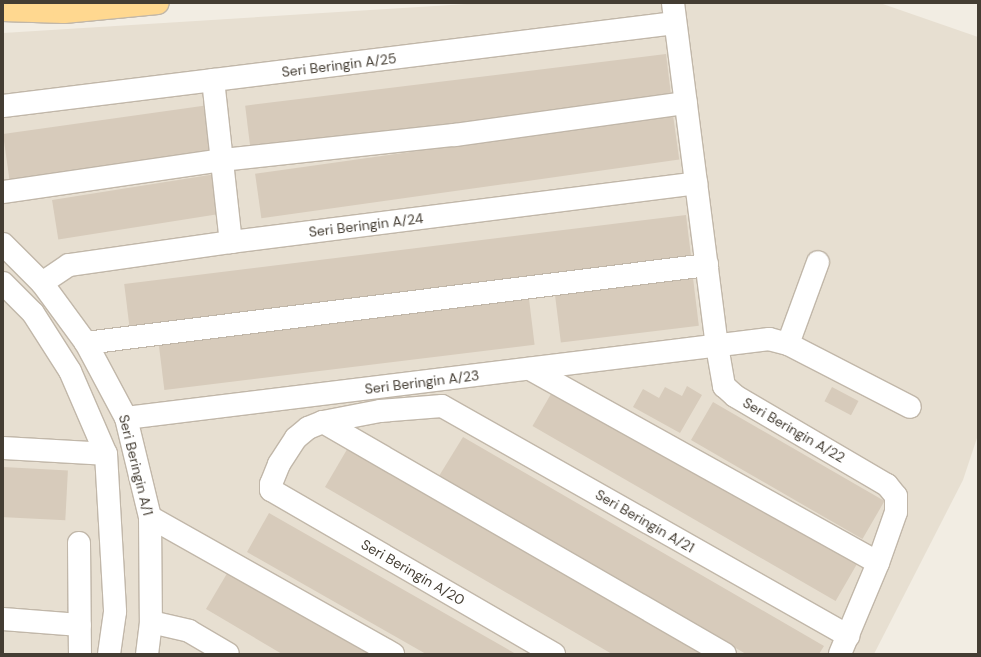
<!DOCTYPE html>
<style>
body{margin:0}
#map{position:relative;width:981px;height:657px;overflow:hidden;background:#f2ede3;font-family:"DM Sans",sans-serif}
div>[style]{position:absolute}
.residential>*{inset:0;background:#e7dfd1}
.building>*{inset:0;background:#d7cbbb;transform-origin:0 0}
.roads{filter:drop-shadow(1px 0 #c1b7a9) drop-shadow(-1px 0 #c1b7a9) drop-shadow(0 1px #c1b7a9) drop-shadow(0 -1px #c1b7a9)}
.minor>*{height:22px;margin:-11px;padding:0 11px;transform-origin:11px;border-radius:11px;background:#fff}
.major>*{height:22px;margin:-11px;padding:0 11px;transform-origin:11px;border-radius:11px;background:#ffd890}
span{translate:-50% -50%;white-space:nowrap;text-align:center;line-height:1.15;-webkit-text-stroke:4px #fff;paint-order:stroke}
.street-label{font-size:14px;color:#443d33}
.frame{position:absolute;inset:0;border:4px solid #443d33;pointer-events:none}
</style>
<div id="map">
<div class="residential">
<div style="clip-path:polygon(483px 3px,880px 3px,978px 37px,978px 435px,963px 480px,874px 654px,3px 654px,3px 33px)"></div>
</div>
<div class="building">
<div style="left:666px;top:54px;width:46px;height:424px;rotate:83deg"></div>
<div style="left:209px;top:105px;width:52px;height:208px;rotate:82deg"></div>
<div style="left:673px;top:115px;width:45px;height:422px;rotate:82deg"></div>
<div style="left:216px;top:174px;width:40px;height:166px;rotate:81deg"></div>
<div style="left:686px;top:215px;width:47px;height:566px;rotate:83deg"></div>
<div style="left:693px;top:278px;width:48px;height:139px;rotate:83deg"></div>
<div style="left:529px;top:299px;width:46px;height:373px;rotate:83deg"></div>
<div style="clip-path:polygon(687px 386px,702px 395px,680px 433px,633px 407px,643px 389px,659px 398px,665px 387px,682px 396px)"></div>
<div style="left:555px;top:387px;width:350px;height:45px;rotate:30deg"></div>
<div style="left:832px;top:387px;width:30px;height:16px;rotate:28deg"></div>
<div style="left:713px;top:402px;width:198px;height:44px;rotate:30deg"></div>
<div style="clip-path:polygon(463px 437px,824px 646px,819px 654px,746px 654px,439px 476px)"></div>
<div style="clip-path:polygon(349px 446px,707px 654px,612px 654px,325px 487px)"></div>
<div style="left:3px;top:467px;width:65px;height:50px;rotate:3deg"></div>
<div style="clip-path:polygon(269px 513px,516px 654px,426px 654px,247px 552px)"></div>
<div style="clip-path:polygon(232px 565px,383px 654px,282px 654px,206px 609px)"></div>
</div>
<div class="roads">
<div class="minor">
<div style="left:673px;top:3px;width:346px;rotate:82.7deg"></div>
<div style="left:717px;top:346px;width:41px;rotate:80.1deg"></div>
<div style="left:724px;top:386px;width:15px;rotate:42deg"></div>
<div style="left:735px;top:396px;width:176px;rotate:30.4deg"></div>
<div style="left:887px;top:485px;width:14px;rotate:51deg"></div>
<div style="left:896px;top:496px;width:16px;rotate:90deg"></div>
<div style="left:896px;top:512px;width:54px;rotate:109.4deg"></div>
<div style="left:878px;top:563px;width:99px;rotate:112.7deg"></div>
<div style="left:213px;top:80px;width:163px;rotate:83.7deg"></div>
<div style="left:3px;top:106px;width:677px;rotate:-7.04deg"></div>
<div style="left:3px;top:192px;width:222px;rotate:-8.3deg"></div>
<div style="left:223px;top:160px;width:233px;rotate:-6.2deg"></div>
<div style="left:455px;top:135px;width:233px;rotate:-7.9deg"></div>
<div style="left:3px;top:244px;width:55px;rotate:45deg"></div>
<div style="left:42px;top:283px;width:74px;rotate:53.7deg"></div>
<div style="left:86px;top:343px;width:85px;rotate:61.9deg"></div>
<div style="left:126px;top:418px;width:102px;rotate:76.4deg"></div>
<div style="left:150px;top:517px;width:105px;rotate:89.5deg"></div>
<div style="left:151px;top:622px;width:32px;rotate:97deg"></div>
<div style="left:3px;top:283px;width:42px;rotate:45deg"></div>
<div style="left:33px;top:313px;width:69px;rotate:57.5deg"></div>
<div style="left:70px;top:371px;width:90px;rotate:66.6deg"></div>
<div style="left:106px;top:454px;width:158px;rotate:86.7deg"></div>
<div style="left:115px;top:612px;width:42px;rotate:98.1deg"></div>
<div style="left:42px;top:283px;width:32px;rotate:-34deg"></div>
<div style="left:69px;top:265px;width:164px;rotate:-8.1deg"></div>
<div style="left:231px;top:242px;width:469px;rotate:-7.2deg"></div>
<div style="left:86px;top:343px;width:626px;rotate:-7.16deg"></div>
<div style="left:788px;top:344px;width:87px;rotate:-69.9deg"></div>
<div style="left:530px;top:369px;width:398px;rotate:29.1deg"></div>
<div style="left:126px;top:418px;width:648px;rotate:-7deg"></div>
<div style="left:769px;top:339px;width:20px;rotate:15deg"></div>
<div style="left:788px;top:344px;width:137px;rotate:27.3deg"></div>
<div style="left:323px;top:422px;width:464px;rotate:30deg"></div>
<div style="left:3px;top:448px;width:103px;rotate:3.3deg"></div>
<div style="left:150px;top:517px;width:279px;rotate:29.4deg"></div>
<div style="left:79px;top:543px;width:111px;rotate:89.5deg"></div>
<div style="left:3px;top:619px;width:77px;rotate:4.5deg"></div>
<div style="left:151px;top:622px;width:39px;rotate:13deg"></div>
<div style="left:189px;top:631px;width:45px;rotate:30.5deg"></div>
<div style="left:554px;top:654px;width:327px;rotate:-149.9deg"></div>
<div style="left:271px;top:490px;width:6px;rotate:-90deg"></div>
<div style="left:271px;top:484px;width:22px;rotate:-68deg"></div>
<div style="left:279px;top:464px;width:31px;rotate:-57deg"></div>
<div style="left:296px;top:438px;width:16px;rotate:-40deg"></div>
<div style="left:308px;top:428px;width:16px;rotate:-22deg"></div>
<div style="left:323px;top:422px;width:58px;rotate:-10.9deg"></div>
<div style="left:380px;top:411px;width:62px;rotate:-4.6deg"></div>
<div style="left:442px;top:406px;width:467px;rotate:29.5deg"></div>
</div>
<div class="major">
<div style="left:3px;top:10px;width:61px;rotate:1.9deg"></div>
<div style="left:64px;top:12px;width:94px;rotate:-5.5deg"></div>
</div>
</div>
<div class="street-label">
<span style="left:339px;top:65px;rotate:-7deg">Seri Beringin A/25</span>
<span style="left:366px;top:225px;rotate:-7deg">Seri Beringin A/24</span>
<span style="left:422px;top:382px;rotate:-7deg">Seri Beringin A/23</span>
<span style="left:794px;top:430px;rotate:30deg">Seri Beringin A/22</span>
<span style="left:136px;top:465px;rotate:76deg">Seri Beringin A/1</span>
<span style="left:645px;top:521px;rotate:30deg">Seri Beringin A/21</span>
<span style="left:413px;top:572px;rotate:30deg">Seri Beringin A/20</span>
</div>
<div class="frame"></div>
</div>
